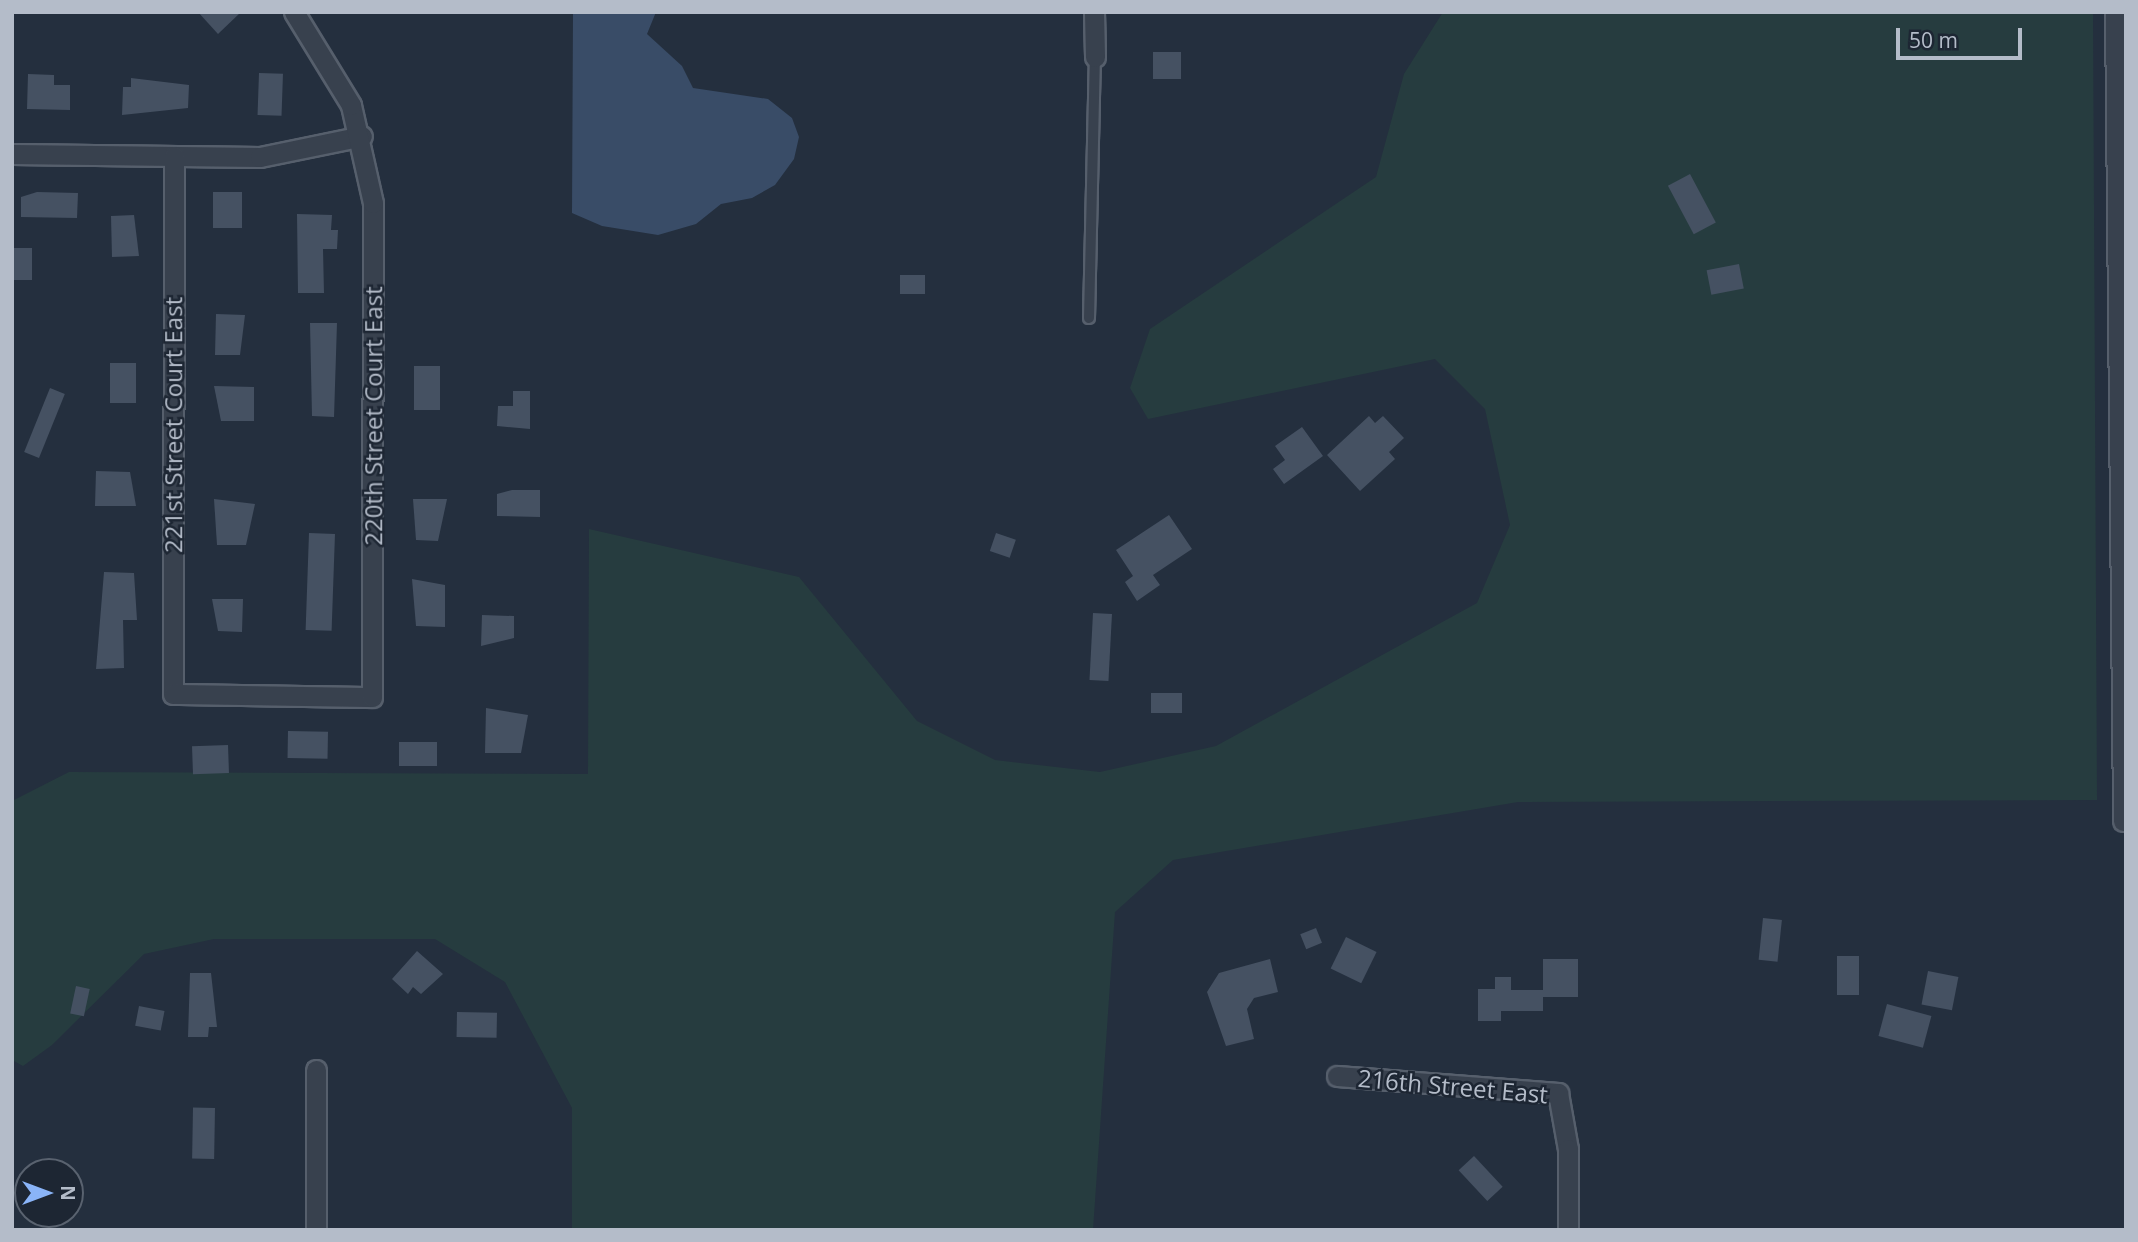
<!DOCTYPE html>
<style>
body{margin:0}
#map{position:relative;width:2138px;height:1242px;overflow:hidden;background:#242f3e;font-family:"Open Sans",sans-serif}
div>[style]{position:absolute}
.green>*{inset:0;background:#263c3f}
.water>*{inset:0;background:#394c67}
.building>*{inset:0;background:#455162;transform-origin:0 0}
.roads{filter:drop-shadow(2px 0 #565f6c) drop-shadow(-2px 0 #565f6c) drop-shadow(0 2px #565f6c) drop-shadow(0 -2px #565f6c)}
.lane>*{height:10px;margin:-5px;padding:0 5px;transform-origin:5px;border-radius:5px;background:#38414e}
.street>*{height:19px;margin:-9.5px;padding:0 9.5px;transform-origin:9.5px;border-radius:9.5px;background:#38414e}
span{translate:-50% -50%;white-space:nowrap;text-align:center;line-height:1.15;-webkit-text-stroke:5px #1d2633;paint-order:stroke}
.street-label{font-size:24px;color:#b4bcc9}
.frame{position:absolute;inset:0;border:14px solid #b4bcc9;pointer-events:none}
.north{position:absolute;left:14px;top:1158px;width:70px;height:70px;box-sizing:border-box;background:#1d2633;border:2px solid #59626f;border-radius:50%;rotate:90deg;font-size:19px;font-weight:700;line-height:28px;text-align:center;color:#b4bcc9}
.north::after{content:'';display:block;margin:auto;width:24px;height:32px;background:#8ab4f8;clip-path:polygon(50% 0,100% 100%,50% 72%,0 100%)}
.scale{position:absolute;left:1896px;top:28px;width:126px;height:32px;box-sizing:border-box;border:4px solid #b4bcc9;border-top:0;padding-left:9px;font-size:21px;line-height:24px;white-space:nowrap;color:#b4bcc9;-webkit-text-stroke:5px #1d2633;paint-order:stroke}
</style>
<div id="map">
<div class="green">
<div style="clip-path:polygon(1443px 12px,2093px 12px,2097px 800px,1518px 802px,1173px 860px,1115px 912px,1093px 1230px,572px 1230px,572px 1108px,505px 982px,435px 939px,214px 939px,144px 954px,52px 1045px,23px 1066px,12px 1060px,12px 801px,69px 772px,588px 774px,589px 529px,799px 577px,917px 721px,995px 760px,1100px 772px,1216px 746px,1477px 603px,1510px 525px,1485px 409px,1435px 359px,1148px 419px,1130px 388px,1150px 329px,1376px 177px,1404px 74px)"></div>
</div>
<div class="water">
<div style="clip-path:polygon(573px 12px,656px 12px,647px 34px,682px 66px,693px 88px,768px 99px,792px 118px,799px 137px,794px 159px,775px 185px,752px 198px,721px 204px,696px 224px,658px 235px,602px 226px,572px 213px)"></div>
</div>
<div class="building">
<div style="clip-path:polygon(198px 12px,241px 12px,218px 34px)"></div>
<div style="left:1153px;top:52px;width:28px;height:27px"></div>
<div style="left:259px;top:73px;width:24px;height:42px;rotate:2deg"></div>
<div style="clip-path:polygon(28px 74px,54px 75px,54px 85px,70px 85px,70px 110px,27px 109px)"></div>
<div style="clip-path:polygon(131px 78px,189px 85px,188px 108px,122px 115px,123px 87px,131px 87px)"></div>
<div style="left:1690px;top:174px;width:55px;height:25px;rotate:62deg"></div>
<div style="clip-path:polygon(37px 192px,78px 193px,77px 218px,21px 217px,21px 197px)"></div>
<div style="left:242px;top:192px;width:36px;height:29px;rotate:90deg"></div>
<div style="clip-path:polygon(297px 214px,332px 215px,331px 230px,338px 230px,337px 249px,323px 249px,324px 293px,298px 293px)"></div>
<div style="clip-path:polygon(134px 215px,139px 256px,112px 257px,111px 216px)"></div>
<div style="left:12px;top:248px;width:20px;height:32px"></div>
<div style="left:1739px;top:264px;width:25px;height:33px;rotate:79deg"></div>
<div style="left:900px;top:275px;width:25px;height:19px"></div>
<div style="clip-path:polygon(216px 314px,245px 315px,240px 355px,215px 355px)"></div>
<div style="clip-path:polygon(310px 323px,337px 323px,334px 417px,312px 416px)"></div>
<div style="left:110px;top:363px;width:26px;height:40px"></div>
<div style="left:414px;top:366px;width:26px;height:44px"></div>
<div style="clip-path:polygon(214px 386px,254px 387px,254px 421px,221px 421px)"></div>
<div style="left:50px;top:388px;width:16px;height:69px;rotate:22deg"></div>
<div style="clip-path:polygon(513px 391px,530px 391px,530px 429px,497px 426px,498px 406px,513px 406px)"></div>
<div style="clip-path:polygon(1369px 416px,1375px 423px,1383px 416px,1404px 438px,1389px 452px,1395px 459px,1360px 491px,1327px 455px)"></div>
<div style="clip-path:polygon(1302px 427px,1323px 456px,1284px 484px,1273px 469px,1285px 460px,1275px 446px)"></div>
<div style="clip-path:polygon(96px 471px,130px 472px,136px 506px,95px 506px)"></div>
<div style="clip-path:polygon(512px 490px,540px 490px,540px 517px,497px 516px,497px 494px)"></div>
<div style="clip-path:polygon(214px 499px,255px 504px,246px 545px,217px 545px)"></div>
<div style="clip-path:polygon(413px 499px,447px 499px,438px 541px,416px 540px)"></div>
<div style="clip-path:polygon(1169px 515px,1192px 549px,1153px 575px,1160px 585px,1137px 601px,1125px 582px,1133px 576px,1116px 550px)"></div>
<div style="left:309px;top:533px;width:26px;height:97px;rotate:2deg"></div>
<div style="left:996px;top:533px;width:21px;height:19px;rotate:19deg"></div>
<div style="clip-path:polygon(104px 572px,134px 573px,137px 620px,123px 620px,124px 668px,96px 669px)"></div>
<div style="clip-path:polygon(412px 579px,445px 585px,445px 627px,416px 626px)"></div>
<div style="clip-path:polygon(212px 599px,243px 599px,242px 632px,218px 631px)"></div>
<div style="left:1093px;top:613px;width:19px;height:67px;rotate:3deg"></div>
<div style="clip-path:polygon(482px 615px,514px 616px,514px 638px,481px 646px)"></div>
<div style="left:1151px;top:693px;width:31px;height:20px"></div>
<div style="clip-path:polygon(486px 708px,528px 715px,521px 753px,485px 753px)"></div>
<div style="left:288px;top:731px;width:40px;height:27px;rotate:1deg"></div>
<div style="left:437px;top:742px;width:24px;height:38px;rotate:90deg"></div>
<div style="left:228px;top:745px;width:28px;height:36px;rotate:88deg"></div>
<div style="left:1763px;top:918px;width:19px;height:42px;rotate:6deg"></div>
<div style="left:1316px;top:928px;width:16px;height:17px;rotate:68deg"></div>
<div style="left:1346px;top:937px;width:34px;height:35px;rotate:26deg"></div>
<div style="clip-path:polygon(417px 951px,443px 974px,421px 994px,413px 987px,408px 994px,392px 979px)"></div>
<div style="left:1837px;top:956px;width:22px;height:39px"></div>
<div style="clip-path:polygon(1270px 959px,1278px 992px,1254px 998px,1247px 1009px,1254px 1039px,1226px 1046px,1207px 992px,1219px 973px)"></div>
<div style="left:1578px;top:959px;width:38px;height:35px;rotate:90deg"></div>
<div style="left:1928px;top:971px;width:31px;height:34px;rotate:11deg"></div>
<div style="clip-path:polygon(190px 973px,211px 973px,217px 1027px,209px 1027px,208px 1037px,188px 1037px)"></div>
<div style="clip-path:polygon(1495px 977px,1511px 977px,1511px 990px,1543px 990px,1543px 1011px,1501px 1011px,1501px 1021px,1478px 1021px,1478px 989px,1495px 989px)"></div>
<div style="left:76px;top:986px;width:14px;height:28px;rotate:12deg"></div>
<div style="left:1887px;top:1004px;width:46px;height:33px;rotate:15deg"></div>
<div style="left:139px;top:1006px;width:26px;height:20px;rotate:11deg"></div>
<div style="left:457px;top:1012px;width:40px;height:25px;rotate:1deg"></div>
<div style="left:215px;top:1108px;width:51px;height:22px;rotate:91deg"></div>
<div style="left:1474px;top:1156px;width:42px;height:21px;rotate:47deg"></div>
</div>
<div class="roads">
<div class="lane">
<div style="left:1089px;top:318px;width:261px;rotate:-88.7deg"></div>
</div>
<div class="street">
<div style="left:1094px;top:12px;width:45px;rotate:88.7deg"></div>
<div style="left:2115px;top:12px;width:809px;rotate:89.43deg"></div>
<div style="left:12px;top:154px;width:248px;rotate:0.7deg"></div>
<div style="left:260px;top:157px;width:104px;rotate:-11.6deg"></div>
<div style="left:174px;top:156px;width:538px;rotate:90.11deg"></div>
<div style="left:173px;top:694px;width:199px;rotate:0.9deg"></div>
<div style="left:372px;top:697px;width:494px;rotate:-89.9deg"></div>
<div style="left:373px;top:203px;width:100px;rotate:-102.7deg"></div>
<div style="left:351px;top:105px;width:109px;rotate:-121.5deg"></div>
<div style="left:316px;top:1070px;width:160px;rotate:90deg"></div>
<div style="left:1337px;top:1076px;width:222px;rotate:4.4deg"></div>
<div style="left:1558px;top:1093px;width:57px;rotate:79.9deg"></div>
<div style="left:1568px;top:1149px;width:81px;rotate:90deg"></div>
</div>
</div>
<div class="street-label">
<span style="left:373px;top:416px;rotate:-90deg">220th Street Court East</span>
<span style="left:173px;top:425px;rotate:-90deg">221st Street Court East</span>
<span style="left:1453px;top:1086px;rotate:5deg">216th Street East</span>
</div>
<div class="frame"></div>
<div class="north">N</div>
<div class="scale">50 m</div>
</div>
